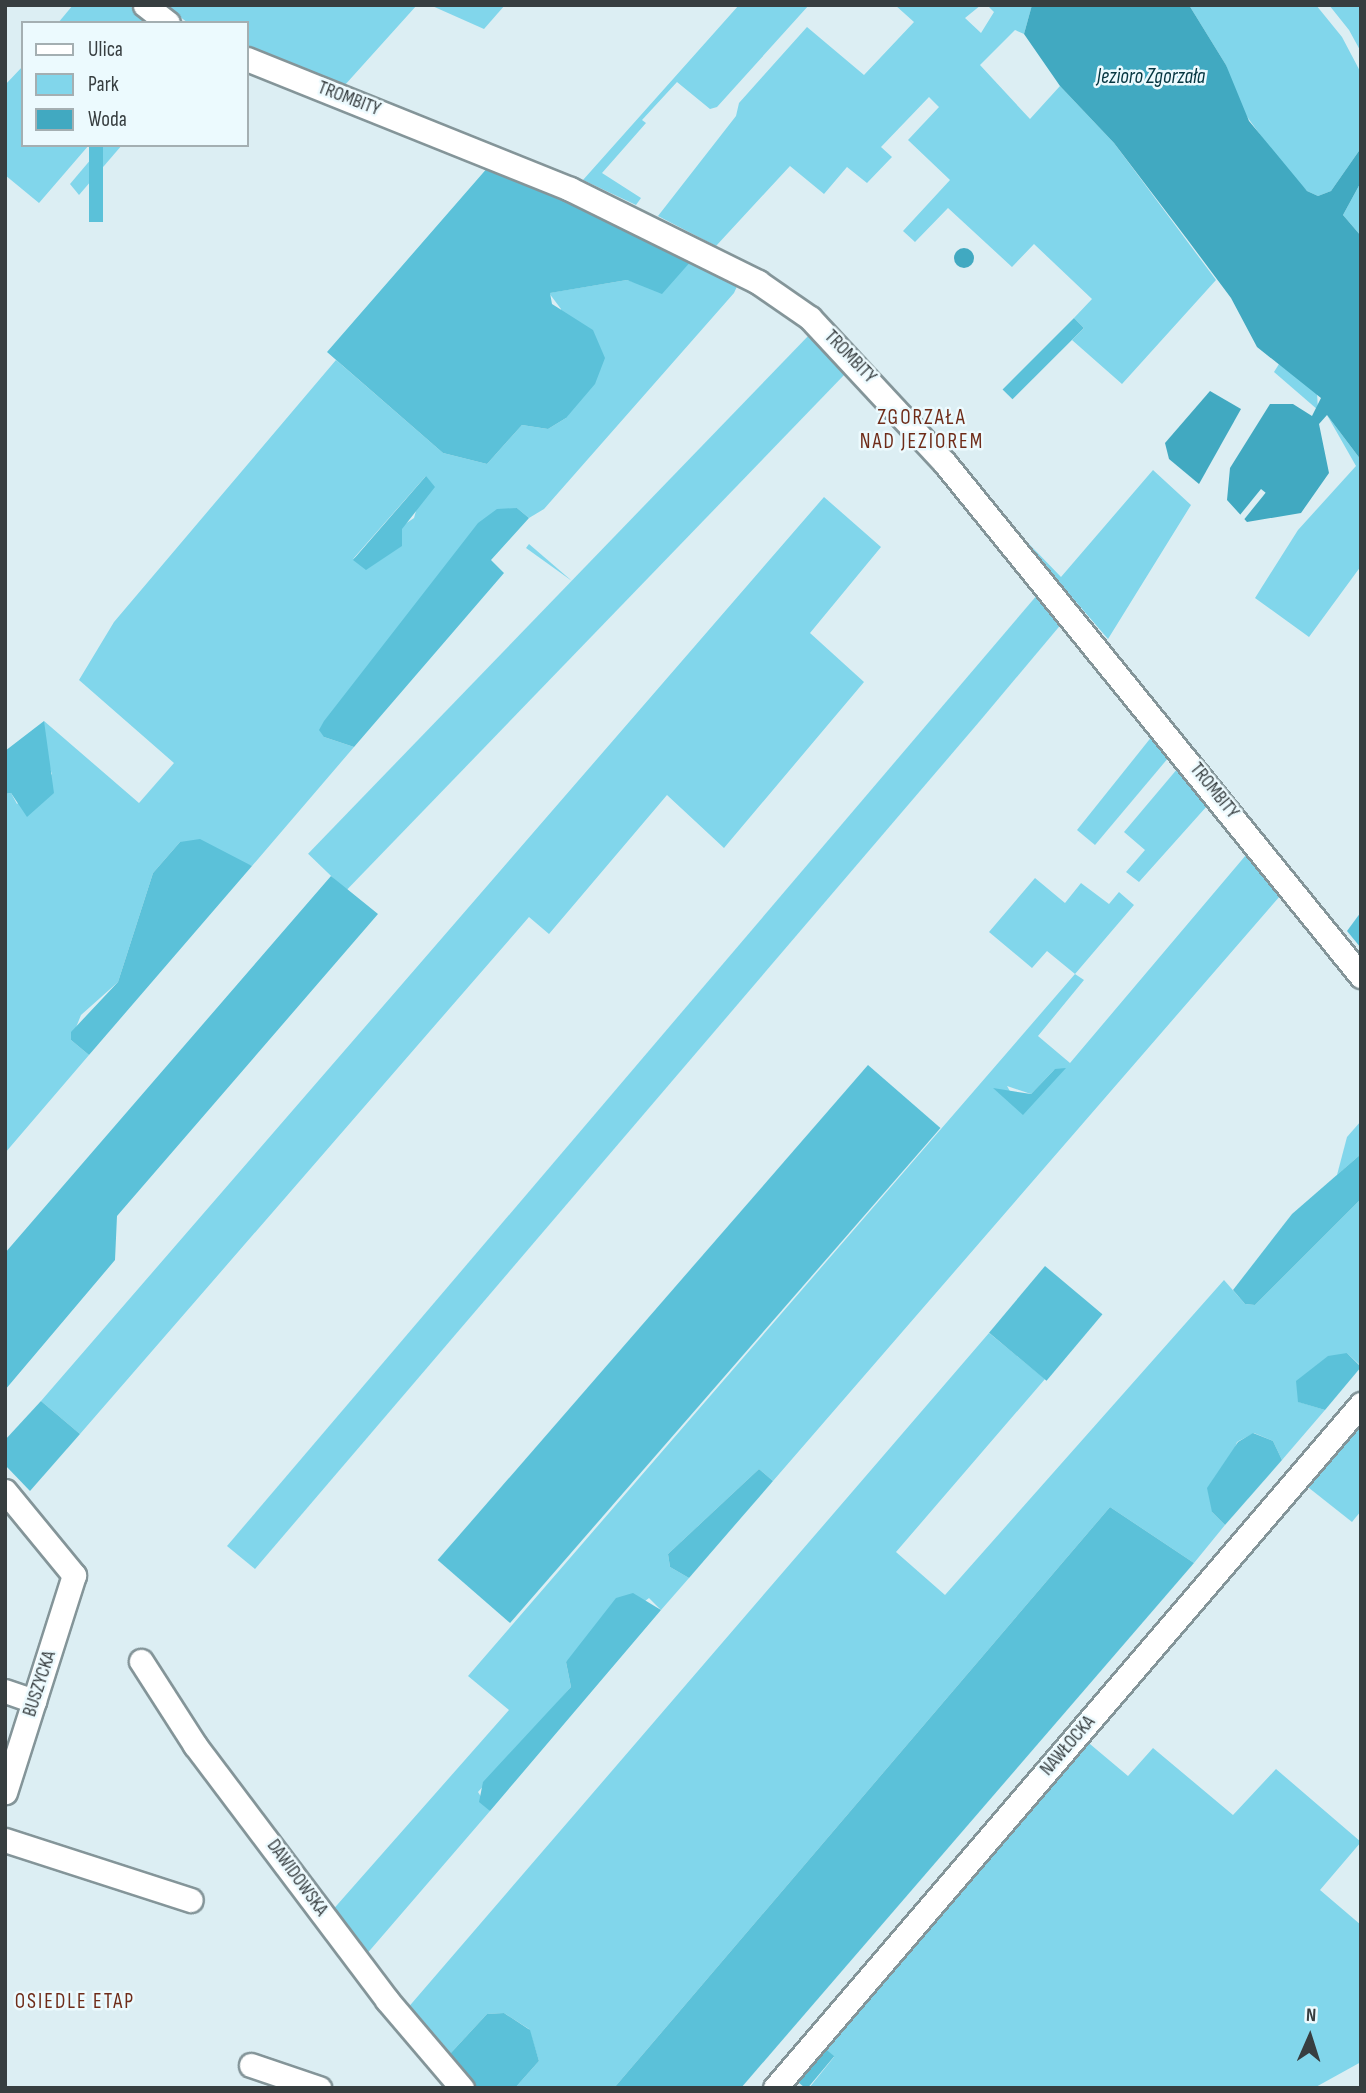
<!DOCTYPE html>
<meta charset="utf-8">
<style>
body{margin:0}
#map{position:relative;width:1366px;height:2093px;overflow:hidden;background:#dceef3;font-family:"Sofia Sans Condensed",sans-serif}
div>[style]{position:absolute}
.green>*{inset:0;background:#81d6eb;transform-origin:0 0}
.forest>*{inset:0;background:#5bc1d9;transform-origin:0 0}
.water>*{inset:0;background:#41a9c1}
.round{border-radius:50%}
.pier>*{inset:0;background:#dceef3;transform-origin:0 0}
.roads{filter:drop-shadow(2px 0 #849599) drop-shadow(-2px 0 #849599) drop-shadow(0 2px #849599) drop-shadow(0 -2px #849599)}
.minor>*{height:23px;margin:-11.5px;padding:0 11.5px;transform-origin:11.5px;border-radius:11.5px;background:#fff}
span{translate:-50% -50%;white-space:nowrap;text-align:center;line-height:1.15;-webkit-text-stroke:5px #ecfafe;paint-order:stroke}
.street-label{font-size:19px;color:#373e40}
.water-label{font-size:21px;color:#053641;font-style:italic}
.neighbourhood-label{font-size:21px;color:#6f2c19;letter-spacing:2px}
.frame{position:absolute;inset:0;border:7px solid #373e40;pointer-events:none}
.legend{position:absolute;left:21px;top:21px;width:228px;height:126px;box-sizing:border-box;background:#ecfafe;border:2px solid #a4afb2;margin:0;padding:9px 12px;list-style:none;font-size:21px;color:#373e40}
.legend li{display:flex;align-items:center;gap:14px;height:35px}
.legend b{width:35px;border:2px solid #a4afb2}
.north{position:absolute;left:1275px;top:2002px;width:70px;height:70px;-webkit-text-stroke:5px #ecfafe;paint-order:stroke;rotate:3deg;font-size:19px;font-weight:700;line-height:28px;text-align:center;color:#373e40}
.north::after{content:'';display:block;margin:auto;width:24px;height:32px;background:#373e40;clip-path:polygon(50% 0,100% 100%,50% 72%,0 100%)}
</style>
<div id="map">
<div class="green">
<div style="clip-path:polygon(73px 5px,129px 5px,149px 23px,58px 23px)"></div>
<div style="clip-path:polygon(165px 5px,417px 5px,344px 86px,247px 48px,247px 23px,188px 23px)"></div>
<div style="clip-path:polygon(430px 5px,505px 5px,484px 29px)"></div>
<div style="clip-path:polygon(739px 5px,809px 5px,717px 107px,710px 109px,677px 82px,642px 120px,646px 123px,602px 173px,641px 198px,636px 205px,583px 180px)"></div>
<div style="clip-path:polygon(895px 5px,981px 5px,965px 18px,981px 33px,994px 12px,987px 5px,1032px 5px,1024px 34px,1015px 30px,980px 65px,1030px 119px,1060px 86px,1114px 143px,1216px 280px,1122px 384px,1072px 340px,1084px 328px,1074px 318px,1092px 299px,1034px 244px,1012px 267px,948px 208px,915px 242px,903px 231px,950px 180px,908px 140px,939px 107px,929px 97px,881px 147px,892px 157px,867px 183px,847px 167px,824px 194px,790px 166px,716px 246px,658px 216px,736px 116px,739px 103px,807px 27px,864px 75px,914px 22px)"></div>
<div style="clip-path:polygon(1189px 5px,1316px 5px,1342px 37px,1361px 73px,1361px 148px,1331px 191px,1318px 196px,1307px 191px,1284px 168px,1235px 100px,1226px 65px)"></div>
<div style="clip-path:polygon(1329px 5px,1361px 5px,1361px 52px,1349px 30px)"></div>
<div style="clip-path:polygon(23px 66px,23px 145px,89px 145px,39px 203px,5px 175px,5px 85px)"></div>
<div style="clip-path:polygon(103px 145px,122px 145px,79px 195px,70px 184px)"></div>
<div style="clip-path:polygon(1361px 182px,1361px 236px,1343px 215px)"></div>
<div style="clip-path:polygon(evenodd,692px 260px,739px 282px,734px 293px,544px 509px,529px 518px,517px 508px,479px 523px,324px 722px,324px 737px,354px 747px,252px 866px,180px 842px,153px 873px,118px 982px,81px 1015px,71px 1040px,89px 1055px,5px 1153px,5px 794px,11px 793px,17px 804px,52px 774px,44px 752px,44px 721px,139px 803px,174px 763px,79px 680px,114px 622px,336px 360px,443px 453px,487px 464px,522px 425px,548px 429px,566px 418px,561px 309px,549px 293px,627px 280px,640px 284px,692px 260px,426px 476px,414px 518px,353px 559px,425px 477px,426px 476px)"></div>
<div style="left:811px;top:333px;width:53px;height:724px;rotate:44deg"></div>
<div style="clip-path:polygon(1279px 364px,1317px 393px,1318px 410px,1274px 372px)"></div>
<div style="clip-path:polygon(1327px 415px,1361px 460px,1361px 566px,1309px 637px,1255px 598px,1298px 530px,1356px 466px)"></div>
<div style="clip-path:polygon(1153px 470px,1191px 505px,1108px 639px,1004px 518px,1061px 577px)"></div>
<div style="clip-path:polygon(824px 497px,881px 547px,810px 633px,864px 682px,724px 848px,667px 795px,549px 934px,529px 917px,80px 1434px,41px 1401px)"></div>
<div style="clip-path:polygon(529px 544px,572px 581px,526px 548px)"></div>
<div style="clip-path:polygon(1038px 594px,1063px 622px,979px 722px,255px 1569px,227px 1546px)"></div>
<div style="clip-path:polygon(1153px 735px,1169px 757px,1095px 845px,1077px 830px)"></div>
<div style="clip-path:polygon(1178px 768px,1207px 806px,1139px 882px,1126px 872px,1145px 850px,1124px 832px)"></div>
<div style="clip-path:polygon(evenodd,1246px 855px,1284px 891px,1280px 896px,773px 1481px,759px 1469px,668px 1554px,670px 1567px,689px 1578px,661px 1610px,649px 1598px,566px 1662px,571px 1687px,478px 1792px,490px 1811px,365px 1956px,330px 1913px,509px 1710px,468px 1676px,1075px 974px,1047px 951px,1032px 968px,989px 932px,1035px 878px,1065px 903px,1081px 883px,1109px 904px,1119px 892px,1134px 905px,1075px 974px,1084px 980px,1038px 1036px,1070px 1063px,1246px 855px,1055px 1069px,1023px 1114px,1007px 1086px,1031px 1094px,1055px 1069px)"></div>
<div style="clip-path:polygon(1361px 1121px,1361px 1154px,1337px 1175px,1347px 1137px)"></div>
<div style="clip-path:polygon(1361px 1199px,1361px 1366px,1347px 1353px,1299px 1402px,1325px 1410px,1282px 1460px,1273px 1441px,1254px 1433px,1237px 1442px,1212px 1512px,1225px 1525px,1194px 1563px,1110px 1507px,614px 2088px,515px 2088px,539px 2061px,529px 2029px,504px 2013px,487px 2014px,449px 2055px,406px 2010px,989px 1333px,1045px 1379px,896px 1552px,945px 1595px,1224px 1280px,1245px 1304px,1255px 1305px)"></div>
<div style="clip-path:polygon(1352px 1423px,1361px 1431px,1361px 1511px,1352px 1522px,1304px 1484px)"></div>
<div style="clip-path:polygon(1084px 1739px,1128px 1776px,1153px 1748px,1233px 1815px,1276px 1769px,1361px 1842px,1320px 1890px,1361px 1925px,1361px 2062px,1314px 2088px,809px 2088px,834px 2057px,822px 2046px)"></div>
</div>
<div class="forest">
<div style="left:89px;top:145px;width:14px;height:77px"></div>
<div style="clip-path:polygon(489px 166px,692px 260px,662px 294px,627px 280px,550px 293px,552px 304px,593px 330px,605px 358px,595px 384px,566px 418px,548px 429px,522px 425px,487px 464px,443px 453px,327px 352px)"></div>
<div style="left:1074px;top:318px;width:14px;height:101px;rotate:45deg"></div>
<div style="clip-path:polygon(426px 476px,435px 487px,402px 529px,402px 546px,366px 570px,353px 560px)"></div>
<div style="clip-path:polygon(517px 508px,529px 518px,491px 560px,504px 573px,354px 747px,324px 737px,319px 730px,324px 721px,478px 523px,497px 509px)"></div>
<div style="clip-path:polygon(44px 721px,54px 793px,27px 817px,11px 793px,5px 794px,5px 751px)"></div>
<div style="clip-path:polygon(200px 839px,252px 866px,89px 1055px,71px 1040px,71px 1032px,118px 982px,153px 873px,180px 842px)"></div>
<div style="clip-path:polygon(331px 876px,378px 914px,117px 1216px,115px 1260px,5px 1390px,5px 1253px)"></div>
<div style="clip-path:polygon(1361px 912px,1361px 948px,1347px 931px)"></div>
<div style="left:868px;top:1065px;width:96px;height:656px;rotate:41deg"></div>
<div style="clip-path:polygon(1066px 1068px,1023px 1115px,993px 1088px,1031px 1094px,1055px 1069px)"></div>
<div style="clip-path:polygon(1361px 1154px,1361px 1199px,1255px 1305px,1245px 1304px,1233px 1290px,1292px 1214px)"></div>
<div style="left:1045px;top:1266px;width:75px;height:87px;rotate:40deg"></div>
<div style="clip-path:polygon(1347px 1353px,1361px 1367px,1325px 1410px,1298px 1402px,1296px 1381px,1328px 1356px)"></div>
<div style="clip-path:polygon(41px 1401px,80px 1434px,30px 1491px,5px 1465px,5px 1440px)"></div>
<div style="clip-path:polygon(1253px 1433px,1273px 1441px,1282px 1460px,1225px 1525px,1212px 1512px,1207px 1488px,1238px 1442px)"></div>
<div style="clip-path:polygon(759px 1469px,773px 1481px,689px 1578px,670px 1567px,668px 1554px)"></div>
<div style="clip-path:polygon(1110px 1507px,1194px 1563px,741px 2088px,614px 2088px)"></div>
<div style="clip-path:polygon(633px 1593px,661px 1610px,490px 1811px,479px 1802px,483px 1782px,571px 1687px,566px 1662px,616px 1598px)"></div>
<div style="clip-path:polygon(504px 2013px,530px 2030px,539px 2061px,515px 2088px,471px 2088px,449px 2055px,487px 2014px)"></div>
<div style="left:822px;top:2046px;width:16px;height:43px;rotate:40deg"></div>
</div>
<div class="water">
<div style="clip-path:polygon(1032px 5px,1189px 5px,1226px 65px,1249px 121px,1307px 191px,1318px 196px,1331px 191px,1361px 148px,1361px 182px,1343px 215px,1361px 236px,1361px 460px,1327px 415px,1319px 424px,1329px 473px,1301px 513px,1247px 522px,1227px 500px,1230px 468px,1270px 404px,1293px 404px,1312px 416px,1321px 398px,1257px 347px,1231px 298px,1187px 239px,1114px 143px,1060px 86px,1024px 34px)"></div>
<div class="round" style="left:954px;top:248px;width:20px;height:20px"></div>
<div style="clip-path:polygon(1210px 391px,1241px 409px,1199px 484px,1169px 459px,1165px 443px)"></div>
</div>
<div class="pier">
<div style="left:1261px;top:489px;width:6px;height:35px;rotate:39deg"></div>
</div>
<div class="roads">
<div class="minor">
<div style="left:145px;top:5px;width:29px;rotate:38deg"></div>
<div style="left:247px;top:59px;width:348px;rotate:21.9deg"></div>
<div style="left:570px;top:189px;width:210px;rotate:26.3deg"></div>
<div style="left:758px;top:282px;width:63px;rotate:34.7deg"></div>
<div style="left:810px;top:318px;width:197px;rotate:47.1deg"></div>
<div style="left:944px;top:462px;width:662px;rotate:50.95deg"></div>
<div style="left:5px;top:1491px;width:109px;rotate:50.6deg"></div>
<div style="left:74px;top:1575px;width:228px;rotate:107.6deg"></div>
<div style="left:141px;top:1661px;width:100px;rotate:57.3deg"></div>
<div style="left:195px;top:1745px;width:319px;rotate:53deg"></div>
<div style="left:387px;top:2000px;width:116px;rotate:49.6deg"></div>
<div style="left:5px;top:1691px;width:31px;rotate:19deg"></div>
<div style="left:5px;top:1840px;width:195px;rotate:17.9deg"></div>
<div style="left:251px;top:2065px;width:72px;rotate:18.7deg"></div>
<div style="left:775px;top:2088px;width:901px;rotate:-49.41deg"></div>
</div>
</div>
<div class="street-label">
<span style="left:349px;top:99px;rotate:21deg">TROMBITY</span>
<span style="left:850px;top:357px;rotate:46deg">TROMBITY</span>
<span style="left:1214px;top:791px;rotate:51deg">TROMBITY</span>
<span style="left:40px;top:1684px;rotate:-72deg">BUSZYCKA</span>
<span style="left:1068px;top:1746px;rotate:-49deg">NAWŁOCKA</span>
<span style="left:297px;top:1878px;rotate:54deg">DAWIDOWSKA</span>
</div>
<div class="water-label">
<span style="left:1151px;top:77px">Jezioro Zgorzała</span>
</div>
<div class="neighbourhood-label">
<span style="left:922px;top:430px">ZGORZAŁA<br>NAD JEZIOREM</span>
<span style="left:75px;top:2002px">OSIEDLE ETAP</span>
</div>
<div class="frame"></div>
<ul class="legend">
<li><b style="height:9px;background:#fff"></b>Ulica</li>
<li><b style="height:19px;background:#81d6eb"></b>Park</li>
<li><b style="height:19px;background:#41a9c1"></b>Woda</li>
</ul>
<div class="north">N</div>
</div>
